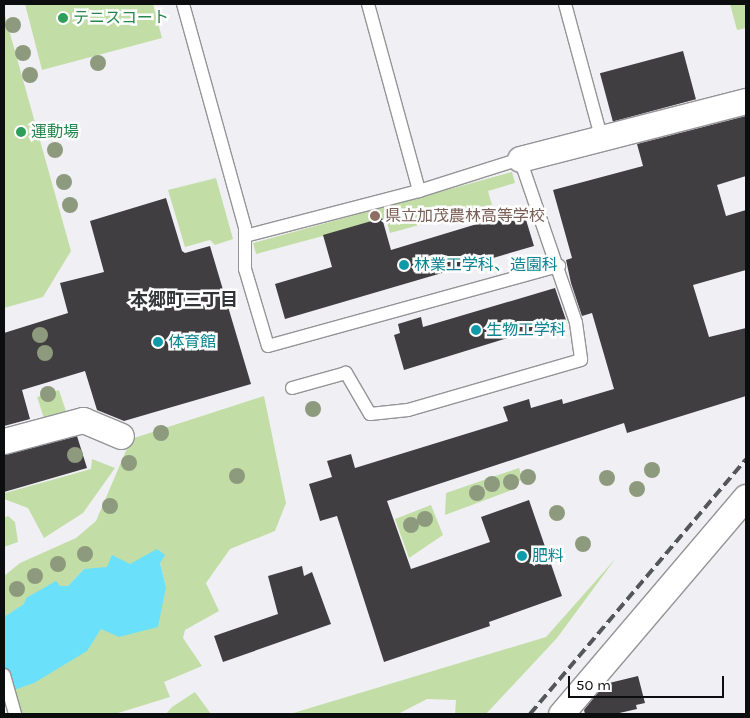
<!DOCTYPE html>
<meta charset="utf-8">
<style>
body{margin:0}
#map{position:relative;width:750px;height:718px;overflow:hidden;background:#f0f0f4;font-family:Karla,"Noto Sans JP",sans-serif}
div>[style]{position:absolute}
.green>*{inset:0;background:#c2dea6;transform-origin:0 0}
.water>*{inset:0;background:#6ae0fb}
.building>*{inset:0;background:#403e41;transform-origin:0 0}
.roads{filter:drop-shadow(1px 0 #949498) drop-shadow(-1px 0 #949498) drop-shadow(0 1px #949498) drop-shadow(0 -1px #949498)}
.lane>*{height:12px;margin:-6px;padding:0 6px;transform-origin:6px;border-radius:6px;background:#fff}
.street>*{height:25px;margin:-12.5px;padding:0 12.5px;transform-origin:12.5px;border-radius:12.5px;background:#fff}
.rail>*{height:4px;margin-top:-2px;transform-origin:0;background:repeating-linear-gradient(90deg,#555657 0 10px,transparent 0 15px)}
.trees>*{width:16px;height:16px;margin:-8px;border-radius:50%;background:#8e9a7e}
.dots>*{width:14px;height:14px;translate:-50% -50%;box-sizing:border-box;border:2px solid #fefeff;border-radius:50%}
span{translate:-50% -50%;white-space:nowrap;text-align:center;line-height:1.15;-webkit-text-stroke:5px #fefeff;paint-order:stroke}
.leisure-label{font-size:16px;color:#27864d}
.left{translate:0 -50%;text-align:left}
.education-label{font-size:16px;color:#785e54}
.culture-label{font-size:16px;color:#0d838f}
.neighbourhood-label{font-size:18px;color:#323336;font-weight:700}
.frame{position:absolute;inset:0;border:5px solid #0c0d0e;pointer-events:none}
.scale{position:absolute;left:568px;top:676px;width:156px;height:22px;box-sizing:border-box;border:2px solid #0c0d0e;border-top:0;padding-left:6px;font-size:15px;line-height:18px;white-space:nowrap;color:#0c0d0e;-webkit-text-stroke:4px #fefeff;paint-order:stroke}
</style>
<div id="map">
<div class="green">
<div style="clip-path:polygon(25px 4px,153px 4px,162px 38px,42px 70px)"></div>
<div style="clip-path:polygon(730px 4px,746px 4px,746px 28px,737px 30px)"></div>
<div style="clip-path:polygon(4px 12px,71px 251px,43px 297px,4px 308px)"></div>
<div style="clip-path:polygon(512px 172px,515px 183px,488px 191px,492px 205px,390px 233px,386px 219px,256px 254px,253px 243px)"></div>
<div style="clip-path:polygon(216px 178px,233px 239px,215px 245px,210px 240px,185px 247px,168px 190px)"></div>
<div style="left:59px;top:390px;width:23px;height:23px;rotate:72deg"></div>
<div style="clip-path:polygon(264px 396px,286px 503px,275px 531px,230px 549px,206px 583px,219px 611px,185px 630px,183px 638px,202px 666px,164px 682px,170px 697px,115px 714px,15px 714px,8px 692px,86px 651px,101px 629px,166px 587px,160px 563px,147px 557px,130px 564px,97px 570px,84px 569px,68px 586px,60px 586px,4px 617px,4px 576px,20px 563px,76px 538px,96px 521px,131px 439px)"></div>
<div style="clip-path:polygon(92px 459px,115px 468px,83px 513px,44px 538px,28px 508px,4px 499px,5px 493px,91px 469px)"></div>
<div style="clip-path:polygon(519px 468px,522px 478px,512px 490px,445px 515px,446px 493px)"></div>
<div style="clip-path:polygon(431px 505px,443px 535px,409px 558px,395px 519px)"></div>
<div style="clip-path:polygon(8px 516px,15px 522px,18px 542px,4px 547px,4px 518px)"></div>
<div style="clip-path:polygon(616px 558px,557px 638px,486px 714px,455px 714px,456px 700px,427px 699px,398px 714px,290px 714px,546px 637px)"></div>
<div style="clip-path:polygon(195px 692px,211px 714px,166px 714px,172px 707px)"></div>
</div>
<div class="water">
<div style="clip-path:polygon(157px 549px,165px 555px,160px 563px,166px 587px,158px 627px,119px 637px,101px 629px,87px 651px,34px 683px,8px 692px,4px 676px,4px 617px,24px 604px,26px 598px,56px 581px,60px 586px,68px 586px,84px 569px,107px 567px,112px 555px,130px 564px)"></div>
</div>
<div class="building">
<div style="left:683px;top:51px;width:50px;height:86px;rotate:75deg"></div>
<div style="clip-path:polygon(746px 116px,746px 176px,717px 185px,726px 216px,746px 210px,746px 270px,693px 285px,709px 337px,746px 328px,746px 396px,627px 433px,624px 423px,387px 501px,411px 569px,490px 542px,481px 517px,529px 500px,562px 596px,489px 622px,490px 626px,384px 662px,337px 516px,320px 521px,309px 484px,332px 477px,327px 461px,351px 454px,355px 468px,508px 421px,503px 407px,529px 399px,531px 408px,562px 399px,563px 404px,614px 389px,592px 313px,582px 316px,571px 283px,566px 260px,572px 258px,553px 190px,643px 166px,637px 144px)"></div>
<div style="clip-path:polygon(166px 198px,182px 251px,185px 253px,210px 246px,251px 384px,124px 421px,97px 410px,85px 371px,22px 390px,30px 419px,4px 426px,4px 333px,68px 313px,60px 283px,104px 272px,90px 221px)"></div>
<div style="clip-path:polygon(523px 210px,534px 246px,285px 319px,275px 284px,332px 267px,323px 235px,382px 218px,391px 250px)"></div>
<div style="clip-path:polygon(555px 288px,566px 320px,404px 370px,394px 335px,400px 333px,398px 324px,421px 317px,423px 327px)"></div>
<div style="clip-path:polygon(77px 436px,87px 468px,4px 492px,4px 455px)"></div>
<div style="clip-path:polygon(302px 566px,304px 576px,312px 572px,331px 624px,223px 662px,214px 636px,278px 614px,268px 576px)"></div>
<div style="clip-path:polygon(638px 676px,645px 703px,636px 705px,637px 709px,615px 714px,585px 714px,584px 710px,605px 684px)"></div>
</div>
<div class="roads">
<div class="lane">
<div style="left:183px;top:4px;width:231px;rotate:74.5deg"></div>
<div style="left:245px;top:227px;width:42px;rotate:90deg"></div>
<div style="left:245px;top:269px;width:80px;rotate:73.4deg"></div>
<div style="left:268px;top:346px;width:302px;rotate:-15.4deg"></div>
<div style="left:368px;top:4px;width:194px;rotate:74.7deg"></div>
<div style="left:565px;top:4px;width:141px;rotate:74.8deg"></div>
<div style="left:245px;top:236px;width:180px;rotate:-14.5deg"></div>
<div style="left:419px;top:191px;width:106px;rotate:-17.6deg"></div>
<div style="left:520px;top:159px;width:173px;rotate:71.1deg"></div>
<div style="left:576px;top:323px;width:37px;rotate:82deg"></div>
<div style="left:581px;top:360px;width:180px;rotate:163.9deg"></div>
<div style="left:408px;top:410px;width:38px;rotate:174deg"></div>
<div style="left:370px;top:414px;width:48px;rotate:-120.3deg"></div>
<div style="left:346px;top:373px;width:56px;rotate:164.5deg"></div>
<div style="left:4px;top:675px;width:41px;rotate:74.2deg"></div>
</div>
<div class="street">
<div style="left:520px;top:159px;width:233px;rotate:-14.4deg"></div>
<div style="left:4px;top:441px;width:82px;rotate:-14.9deg"></div>
<div style="left:83px;top:420px;width:41px;rotate:22.8deg"></div>
<div style="left:561px;top:714px;width:285px;rotate:-49.6deg"></div>
</div>
</div>
<div class="rail">
<div style="left:530px;top:714px;width:334px;rotate:-49.7deg"></div>
</div>
<div class="trees">
<div style="left:13px;top:25px"></div>
<div style="left:23px;top:53px"></div>
<div style="left:98px;top:63px"></div>
<div style="left:30px;top:75px"></div>
<div style="left:48px;top:131px"></div>
<div style="left:55px;top:150px"></div>
<div style="left:64px;top:182px"></div>
<div style="left:70px;top:205px"></div>
<div style="left:40px;top:335px"></div>
<div style="left:45px;top:353px"></div>
<div style="left:48px;top:394px"></div>
<div style="left:313px;top:409px"></div>
<div style="left:161px;top:433px"></div>
<div style="left:75px;top:455px"></div>
<div style="left:129px;top:463px"></div>
<div style="left:652px;top:470px"></div>
<div style="left:237px;top:476px"></div>
<div style="left:528px;top:477px"></div>
<div style="left:607px;top:478px"></div>
<div style="left:511px;top:482px"></div>
<div style="left:492px;top:484px"></div>
<div style="left:637px;top:489px"></div>
<div style="left:477px;top:493px"></div>
<div style="left:110px;top:506px"></div>
<div style="left:557px;top:513px"></div>
<div style="left:425px;top:519px"></div>
<div style="left:411px;top:525px"></div>
<div style="left:583px;top:544px"></div>
<div style="left:85px;top:554px"></div>
<div style="left:58px;top:564px"></div>
<div style="left:35px;top:576px"></div>
<div style="left:17px;top:589px"></div>
</div>
<div class="dots">
<div style="left:63px;top:18px;background:#2e9e5b"></div>
<div style="left:21px;top:132px;background:#2e9e5b"></div>
<div style="left:375px;top:216px;background:#8d6e63"></div>
<div style="left:404px;top:265px;background:#0f9aa8"></div>
<div style="left:476px;top:330px;background:#0f9aa8"></div>
<div style="left:158px;top:342px;background:#0f9aa8"></div>
<div style="left:522px;top:556px;background:#0f9aa8"></div>
</div>
<div class="leisure-label">
<span class="left" style="left:73px;top:18px">テニスコート</span>
<span class="left" style="left:31px;top:132px">運動場</span>
</div>
<div class="education-label">
<span class="left" style="left:385px;top:216px">県立加茂農林高等学校</span>
</div>
<div class="culture-label">
<span class="left" style="left:414px;top:265px">林業工学科、造園科</span>
<span class="left" style="left:486px;top:330px">生物工学科</span>
<span class="left" style="left:168px;top:342px">体育館</span>
<span class="left" style="left:532px;top:556px">肥料</span>
</div>
<div class="neighbourhood-label">
<span style="left:184px;top:300px">本郷町三丁目</span>
</div>
<div class="frame"></div>
<div class="scale">50 m</div>
</div>
